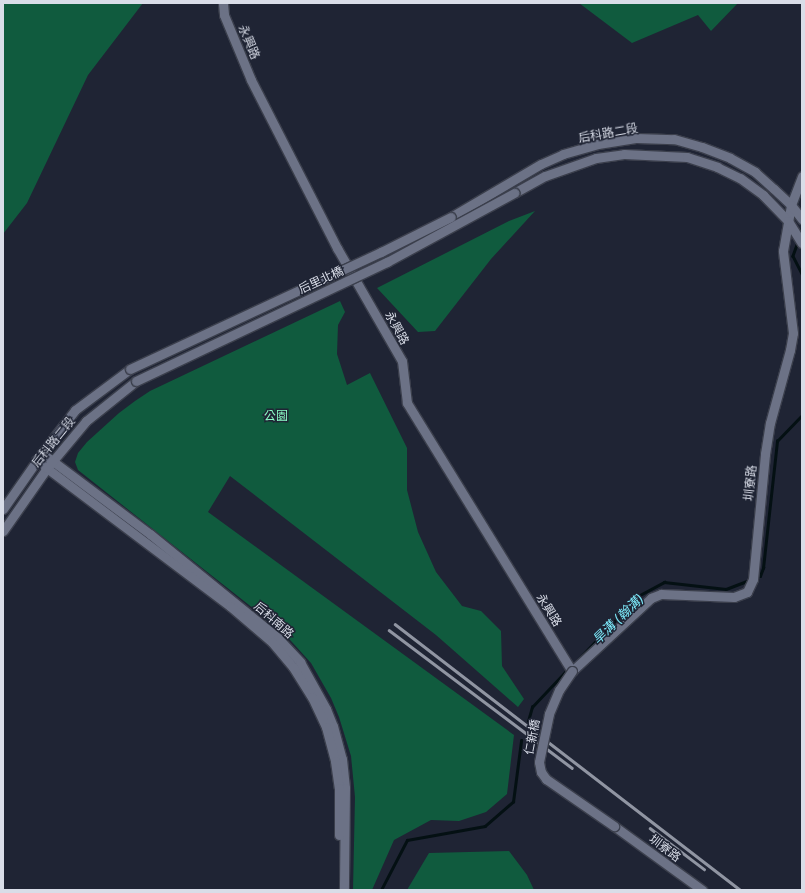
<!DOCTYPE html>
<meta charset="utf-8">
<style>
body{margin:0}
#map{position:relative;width:805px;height:893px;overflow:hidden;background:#1f2434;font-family:Inter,"Noto Sans TC",sans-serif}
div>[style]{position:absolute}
.green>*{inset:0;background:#105b3e}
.stream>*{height:2.5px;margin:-1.25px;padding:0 1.25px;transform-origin:1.25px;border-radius:1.25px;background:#041013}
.roads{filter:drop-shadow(1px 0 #3b3f4c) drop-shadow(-1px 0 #3b3f4c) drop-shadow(0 1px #3b3f4c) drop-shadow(0 -1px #3b3f4c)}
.minor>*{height:9px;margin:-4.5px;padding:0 4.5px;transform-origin:4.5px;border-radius:4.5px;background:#6c7286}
.rail>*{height:2.5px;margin:-1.25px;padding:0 1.25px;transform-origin:1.25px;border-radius:1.25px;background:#9095a2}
.bridges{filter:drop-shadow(1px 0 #3b3f4c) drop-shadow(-1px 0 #3b3f4c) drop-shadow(0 1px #3b3f4c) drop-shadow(0 -1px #3b3f4c)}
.minor-bridge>*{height:9px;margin:-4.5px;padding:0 4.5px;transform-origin:4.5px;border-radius:4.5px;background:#6c7286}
span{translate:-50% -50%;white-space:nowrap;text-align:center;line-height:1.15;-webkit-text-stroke:3px #1f2434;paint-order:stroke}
.street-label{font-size:12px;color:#d9dde8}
.park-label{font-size:12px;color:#8cfdc7}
.water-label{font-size:13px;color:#7deafb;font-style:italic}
.frame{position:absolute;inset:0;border:4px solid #d9dde8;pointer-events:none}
</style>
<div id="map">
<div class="green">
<div style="clip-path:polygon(3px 3px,143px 3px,88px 75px,27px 203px,3px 234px)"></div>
<div style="clip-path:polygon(579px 3px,738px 3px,711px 31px,698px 15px,632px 43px)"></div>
<div style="clip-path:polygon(535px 211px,491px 259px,435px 331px,418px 332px,377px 288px,509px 221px)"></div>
<div style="clip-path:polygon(340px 301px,345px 312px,338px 325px,337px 354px,347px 385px,370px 373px,407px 448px,407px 490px,418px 532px,436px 572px,462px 606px,481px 611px,501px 631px,502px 666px,524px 699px,518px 707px,436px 635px,230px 476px,208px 512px,514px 735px,507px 794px,486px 812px,459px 821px,431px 820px,394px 840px,372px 890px,353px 890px,355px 797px,351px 756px,339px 717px,331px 698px,311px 663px,282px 631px,78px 470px,75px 462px,78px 453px,87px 442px,119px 413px,135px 401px,150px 391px)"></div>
<div style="clip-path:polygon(509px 851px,527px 875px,534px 890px,407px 890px,429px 853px)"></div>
</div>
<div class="stream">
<div style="left:800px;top:235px;width:7px;rotate:-74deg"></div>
<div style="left:798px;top:242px;width:15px;rotate:110deg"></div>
<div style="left:793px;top:256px;width:20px;rotate:63deg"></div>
<div style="left:756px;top:577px;width:4px;rotate:-14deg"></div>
<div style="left:760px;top:576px;width:9px;rotate:-69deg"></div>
<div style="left:763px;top:568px;width:128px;rotate:-83.7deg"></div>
<div style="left:777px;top:441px;width:36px;rotate:-46deg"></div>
<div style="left:574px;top:664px;width:93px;rotate:-46.7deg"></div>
<div style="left:638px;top:596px;width:30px;rotate:-28deg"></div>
<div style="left:664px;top:582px;width:62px;rotate:6.4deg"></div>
<div style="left:726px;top:589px;width:26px;rotate:-21deg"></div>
<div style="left:528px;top:721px;width:15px;rotate:-74deg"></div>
<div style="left:532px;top:707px;width:51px;rotate:-46.6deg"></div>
<div style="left:381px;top:890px;width:56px;rotate:-62.5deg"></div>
<div style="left:407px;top:840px;width:79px;rotate:-10.2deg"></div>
<div style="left:485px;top:826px;width:37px;rotate:-41deg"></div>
<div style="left:513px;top:802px;width:62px;rotate:-82.5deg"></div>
</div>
<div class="roads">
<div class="minor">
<div style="left:223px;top:3px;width:12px;rotate:85deg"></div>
<div style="left:224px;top:15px;width:70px;rotate:67.4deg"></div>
<div style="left:251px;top:80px;width:189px;rotate:62.9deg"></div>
<div style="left:337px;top:248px;width:130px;rotate:60.1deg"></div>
<div style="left:402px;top:361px;width:42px;rotate:83.2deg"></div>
<div style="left:407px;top:403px;width:315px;rotate:58.4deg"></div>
<div style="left:572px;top:671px;width:108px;rotate:-42.7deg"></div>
<div style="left:651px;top:598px;width:11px;rotate:-22deg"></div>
<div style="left:661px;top:594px;width:73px;rotate:2.4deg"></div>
<div style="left:734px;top:597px;width:14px;rotate:-21deg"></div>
<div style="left:747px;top:592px;width:14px;rotate:-65deg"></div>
<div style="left:753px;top:579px;width:126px;rotate:-84.5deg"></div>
<div style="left:765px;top:454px;width:31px;rotate:-81deg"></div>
<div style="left:770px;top:423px;width:76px;rotate:-74.7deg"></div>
<div style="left:790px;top:350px;width:17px;rotate:-80deg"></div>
<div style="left:793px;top:333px;width:83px;rotate:-97deg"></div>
<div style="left:783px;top:251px;width:47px;rotate:-80.1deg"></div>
<div style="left:791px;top:205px;width:31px;rotate:-69deg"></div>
<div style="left:514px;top:193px;width:35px;rotate:-29deg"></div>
<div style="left:545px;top:176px;width:54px;rotate:-19.4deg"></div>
<div style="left:596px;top:158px;width:28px;rotate:-8deg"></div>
<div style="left:624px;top:154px;width:63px;rotate:2.7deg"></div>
<div style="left:687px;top:157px;width:32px;rotate:18deg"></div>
<div style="left:717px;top:167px;width:25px;rotate:26deg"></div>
<div style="left:740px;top:178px;width:29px;rotate:36deg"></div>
<div style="left:763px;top:195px;width:36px;rotate:46deg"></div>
<div style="left:788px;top:221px;width:26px;rotate:58deg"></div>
<div style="left:451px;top:217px;width:104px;rotate:-30.5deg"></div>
<div style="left:541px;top:164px;width:24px;rotate:-24deg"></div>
<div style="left:563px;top:154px;width:36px;rotate:-16deg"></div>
<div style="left:598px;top:144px;width:38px;rotate:-9deg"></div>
<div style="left:636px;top:138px;width:38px;rotate:2deg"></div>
<div style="left:674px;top:139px;width:29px;rotate:16deg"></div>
<div style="left:702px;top:147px;width:30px;rotate:21deg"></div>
<div style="left:730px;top:158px;width:29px;rotate:29deg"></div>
<div style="left:755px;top:172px;width:25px;rotate:42deg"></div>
<div style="left:774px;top:189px;width:23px;rotate:43deg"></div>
<div style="left:791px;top:205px;width:18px;rotate:52deg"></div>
<div style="left:42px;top:453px;width:135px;rotate:36.9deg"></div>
<div style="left:150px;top:534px;width:165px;rotate:39.1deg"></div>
<div style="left:278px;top:638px;width:33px;rotate:47deg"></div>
<div style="left:300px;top:662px;width:54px;rotate:61deg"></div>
<div style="left:326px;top:709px;width:18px;rotate:68deg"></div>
<div style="left:333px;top:726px;width:34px;rotate:75deg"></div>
<div style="left:342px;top:759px;width:29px;rotate:84deg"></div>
<div style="left:345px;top:788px;width:102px;rotate:90.6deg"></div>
<div style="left:36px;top:460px;width:243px;rotate:37deg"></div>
<div style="left:230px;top:606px;width:55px;rotate:40.6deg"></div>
<div style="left:272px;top:642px;width:33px;rotate:50deg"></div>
<div style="left:293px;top:667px;width:36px;rotate:58deg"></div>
<div style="left:312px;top:697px;width:33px;rotate:65deg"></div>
<div style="left:326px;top:727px;width:35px;rotate:75deg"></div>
<div style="left:335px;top:761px;width:27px;rotate:82deg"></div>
<div style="left:339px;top:788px;width:47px;rotate:90deg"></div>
<div style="left:3px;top:509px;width:68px;rotate:-55.1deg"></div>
<div style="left:42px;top:453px;width:54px;rotate:-52.5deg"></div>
<div style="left:75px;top:410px;width:69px;rotate:-36.7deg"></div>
<div style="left:3px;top:531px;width:77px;rotate:-55.1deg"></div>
<div style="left:47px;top:468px;width:61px;rotate:-50.3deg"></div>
<div style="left:86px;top:421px;width:64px;rotate:-38.7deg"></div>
<div style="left:614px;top:826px;width:109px;rotate:36deg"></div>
</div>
</div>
<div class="rail">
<div style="left:395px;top:624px;width:436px;rotate:37.6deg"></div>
<div style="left:389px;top:630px;width:229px;rotate:37deg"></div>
<div style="left:650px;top:828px;width:68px;rotate:37.2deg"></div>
</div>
<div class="bridges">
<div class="minor-bridge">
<div style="left:130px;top:369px;width:277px;rotate:-25deg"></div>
<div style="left:381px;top:252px;width:78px;rotate:-26.6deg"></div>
<div style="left:136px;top:381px;width:278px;rotate:-25.4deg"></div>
<div style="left:387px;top:262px;width:145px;rotate:-28.5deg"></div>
<div style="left:572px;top:671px;width:23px;rotate:124deg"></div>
<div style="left:559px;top:690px;width:26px;rotate:113deg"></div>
<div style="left:549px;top:714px;width:49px;rotate:101.8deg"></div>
<div style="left:539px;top:762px;width:10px;rotate:79deg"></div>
<div style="left:541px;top:772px;width:9px;rotate:54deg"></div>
<div style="left:546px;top:779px;width:83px;rotate:34.7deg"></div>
</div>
</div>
<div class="street-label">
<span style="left:249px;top:42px;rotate:67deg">永興路</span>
<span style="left:608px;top:133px;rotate:-10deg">后科路二段</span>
<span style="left:321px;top:280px;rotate:-25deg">后里北橋</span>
<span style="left:397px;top:328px;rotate:61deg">永興路</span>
<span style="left:53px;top:442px;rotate:-51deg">后科路二段</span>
<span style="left:750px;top:483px;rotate:-84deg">圳寮路</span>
<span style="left:549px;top:610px;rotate:58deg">永興路</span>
<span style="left:274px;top:620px;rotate:41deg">后科南路</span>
<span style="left:532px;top:737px;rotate:-79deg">仁新橋</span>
<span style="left:665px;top:848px;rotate:37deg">圳寮路</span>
</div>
<div class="park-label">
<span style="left:276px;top:416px">公園</span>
</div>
<div class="water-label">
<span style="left:618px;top:619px;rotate:-44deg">旱溝 (翰溝)</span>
</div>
<div class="frame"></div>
</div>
